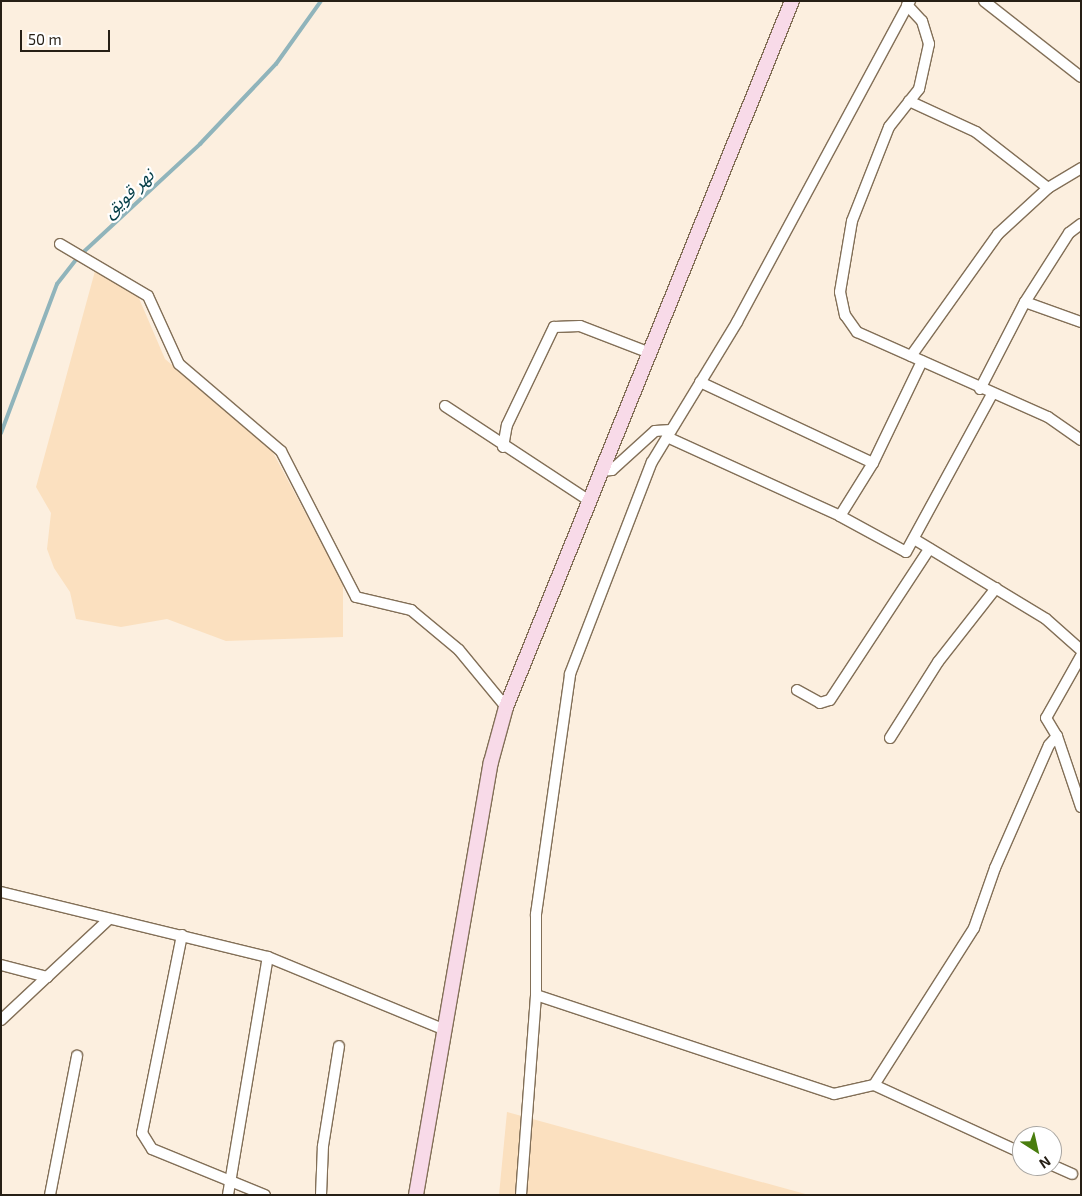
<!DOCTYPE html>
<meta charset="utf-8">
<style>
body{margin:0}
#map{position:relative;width:1082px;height:1196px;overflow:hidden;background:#fcefdf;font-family:"Exo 2","Noto Sans Arabic",sans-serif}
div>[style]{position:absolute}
.built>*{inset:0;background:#fbe0bf}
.stream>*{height:4px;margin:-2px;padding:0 2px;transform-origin:2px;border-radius:2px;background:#90b4bb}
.roads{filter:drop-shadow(1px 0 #826f57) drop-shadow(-1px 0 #826f57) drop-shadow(0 1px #826f57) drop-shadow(0 -1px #826f57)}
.minor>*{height:10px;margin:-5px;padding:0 5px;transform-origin:5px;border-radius:5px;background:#fff}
.secondary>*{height:14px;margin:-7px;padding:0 7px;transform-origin:7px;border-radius:7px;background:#f8dae8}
span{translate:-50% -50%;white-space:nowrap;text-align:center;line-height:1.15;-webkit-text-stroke:4.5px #fff;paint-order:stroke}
.water-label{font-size:18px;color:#063f48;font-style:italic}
.frame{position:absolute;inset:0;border:2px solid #261f15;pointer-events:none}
.north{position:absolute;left:1012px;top:1126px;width:50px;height:50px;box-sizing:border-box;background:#fff;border:1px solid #a8a5a1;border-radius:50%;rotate:145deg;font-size:14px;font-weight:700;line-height:20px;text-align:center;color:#261f15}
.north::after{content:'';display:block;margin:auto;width:18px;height:22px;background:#497d0e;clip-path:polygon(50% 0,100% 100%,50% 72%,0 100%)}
.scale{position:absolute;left:20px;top:30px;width:90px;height:22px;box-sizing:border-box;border:2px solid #261f15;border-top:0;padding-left:6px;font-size:15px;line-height:18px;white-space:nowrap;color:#261f15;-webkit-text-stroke:4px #fff;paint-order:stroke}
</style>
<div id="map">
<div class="built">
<div style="clip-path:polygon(95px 271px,138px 296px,165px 359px,270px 447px,343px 583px,343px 637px,226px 641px,167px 619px,121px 627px,76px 619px,70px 592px,54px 568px,47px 549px,51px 513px,36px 487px)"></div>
<div style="clip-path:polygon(507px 1112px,809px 1195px,499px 1195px)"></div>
</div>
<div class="stream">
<div style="left:1px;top:433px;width:159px;rotate:-69.4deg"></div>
<div style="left:57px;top:284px;width:33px;rotate:-52deg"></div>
<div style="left:77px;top:258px;width:168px;rotate:-42.8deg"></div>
<div style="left:200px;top:144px;width:110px;rotate:-46.5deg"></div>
<div style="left:276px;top:64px;width:77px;rotate:-54.5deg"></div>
</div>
<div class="roads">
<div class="minor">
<div style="left:984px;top:1px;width:123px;rotate:38.1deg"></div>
<div style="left:907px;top:5px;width:22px;rotate:47deg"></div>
<div style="left:922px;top:21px;width:24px;rotate:73deg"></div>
<div style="left:929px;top:44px;width:46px;rotate:102.5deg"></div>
<div style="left:919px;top:89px;width:48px;rotate:128.3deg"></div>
<div style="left:889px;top:127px;width:101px;rotate:111.5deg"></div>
<div style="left:852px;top:221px;width:72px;rotate:99.6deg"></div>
<div style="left:840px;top:292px;width:24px;rotate:78deg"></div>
<div style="left:845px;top:315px;width:21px;rotate:55deg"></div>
<div style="left:857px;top:332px;width:209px;rotate:24deg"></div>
<div style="left:1048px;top:417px;width:40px;rotate:34.9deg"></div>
<div style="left:909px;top:101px;width:74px;rotate:24.8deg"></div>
<div style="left:976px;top:132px;width:91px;rotate:37.9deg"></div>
<div style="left:60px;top:244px;width:102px;rotate:30.6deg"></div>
<div style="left:148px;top:296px;width:75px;rotate:65.5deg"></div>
<div style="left:179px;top:364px;width:134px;rotate:40.5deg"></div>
<div style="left:281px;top:451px;width:164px;rotate:62.8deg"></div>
<div style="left:356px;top:597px;width:57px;rotate:13.3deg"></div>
<div style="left:411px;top:610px;width:62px;rotate:39.8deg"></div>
<div style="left:459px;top:650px;width:74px;rotate:50.5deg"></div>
<div style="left:1025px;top:302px;width:59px;rotate:19.7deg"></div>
<div style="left:911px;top:356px;width:150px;rotate:-54.5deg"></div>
<div style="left:998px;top:234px;width:68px;rotate:-42.6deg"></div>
<div style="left:1048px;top:188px;width:39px;rotate:-31deg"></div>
<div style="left:700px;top:382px;width:191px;rotate:25.1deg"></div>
<div style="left:873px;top:463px;width:113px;rotate:-64.3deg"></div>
<div style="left:980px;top:389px;width:98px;rotate:-62.7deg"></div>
<div style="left:1025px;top:302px;width:82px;rotate:-57.5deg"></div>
<div style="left:1069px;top:233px;width:15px;rotate:-37deg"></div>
<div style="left:445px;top:406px;width:171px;rotate:33.3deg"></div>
<div style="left:667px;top:437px;width:190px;rotate:24.5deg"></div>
<div style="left:840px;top:516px;width:75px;rotate:28.6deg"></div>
<div style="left:906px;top:552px;width:180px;rotate:-61.4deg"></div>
<div style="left:503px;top:447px;width:22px;rotate:-80deg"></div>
<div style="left:507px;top:425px;width:109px;rotate:-64.4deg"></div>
<div style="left:554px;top:327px;width:26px;rotate:-2deg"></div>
<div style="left:580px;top:326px;width:75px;rotate:21.1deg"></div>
<div style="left:600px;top:471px;width:12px;rotate:-5deg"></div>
<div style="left:612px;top:470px;width:58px;rotate:-42.2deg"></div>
<div style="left:655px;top:431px;width:16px;rotate:-4deg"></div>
<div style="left:840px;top:516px;width:62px;rotate:-58.1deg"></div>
<div style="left:914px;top:539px;width:154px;rotate:31.2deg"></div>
<div style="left:1046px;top:619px;width:47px;rotate:41.5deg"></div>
<div style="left:1081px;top:656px;width:71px;rotate:119.4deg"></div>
<div style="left:1046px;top:718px;width:21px;rotate:59deg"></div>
<div style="left:1057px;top:736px;width:75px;rotate:71.3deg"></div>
<div style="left:797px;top:690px;width:26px;rotate:29deg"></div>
<div style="left:820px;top:703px;width:10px;rotate:-17deg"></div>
<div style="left:830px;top:700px;width:181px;rotate:-56.7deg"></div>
<div style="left:890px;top:738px;width:90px;rotate:-57.7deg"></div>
<div style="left:938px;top:662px;width:94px;rotate:-51.9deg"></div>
<div style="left:1px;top:892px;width:275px;rotate:13.7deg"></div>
<div style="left:268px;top:957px;width:189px;rotate:22.4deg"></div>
<div style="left:182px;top:935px;width:202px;rotate:101.4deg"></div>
<div style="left:142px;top:1133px;width:19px;rotate:58deg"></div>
<div style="left:152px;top:1149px;width:122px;rotate:22.2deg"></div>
<div style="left:1px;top:965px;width:48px;rotate:14.6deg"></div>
<div style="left:47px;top:977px;width:83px;rotate:-43.1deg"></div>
<div style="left:536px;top:995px;width:314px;rotate:18.4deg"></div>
<div style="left:834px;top:1094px;width:41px;rotate:-12.7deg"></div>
<div style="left:874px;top:1085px;width:163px;rotate:24.7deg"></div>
<div style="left:1px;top:1020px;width:63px;rotate:-43.1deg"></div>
<div style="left:874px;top:1085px;width:186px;rotate:-57.5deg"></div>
<div style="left:974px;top:928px;width:64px;rotate:-70.7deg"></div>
<div style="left:995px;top:868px;width:134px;rotate:-66.3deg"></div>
<div style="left:1049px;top:745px;width:12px;rotate:-48deg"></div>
<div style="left:1052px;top:1165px;width:22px;rotate:24deg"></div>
<div style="left:50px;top:1195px;width:142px;rotate:-79deg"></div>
<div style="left:228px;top:1195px;width:241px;rotate:-80.5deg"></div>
<div style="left:321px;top:1195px;width:49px;rotate:-87.7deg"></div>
<div style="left:323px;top:1146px;width:101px;rotate:-80.9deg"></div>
<div style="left:521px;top:1195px;width:201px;rotate:-85.7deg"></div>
<div style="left:536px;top:995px;width:81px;rotate:-90deg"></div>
<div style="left:536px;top:914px;width:242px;rotate:-81.9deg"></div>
<div style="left:570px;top:674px;width:227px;rotate:-68.9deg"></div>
<div style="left:652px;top:462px;width:164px;rotate:-58.7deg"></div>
<div style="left:737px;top:322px;width:365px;rotate:-61.7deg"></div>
</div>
<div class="secondary">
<div style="left:416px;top:1195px;width:439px;rotate:-80.2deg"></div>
<div style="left:491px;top:762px;width:57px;rotate:-74.7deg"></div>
<div style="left:506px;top:707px;width:762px;rotate:-67.95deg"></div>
</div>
</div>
<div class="water-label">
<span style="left:128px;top:193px;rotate:-43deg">نهر قويق</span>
</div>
<div class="frame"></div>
<div class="north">N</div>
<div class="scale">50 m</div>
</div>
